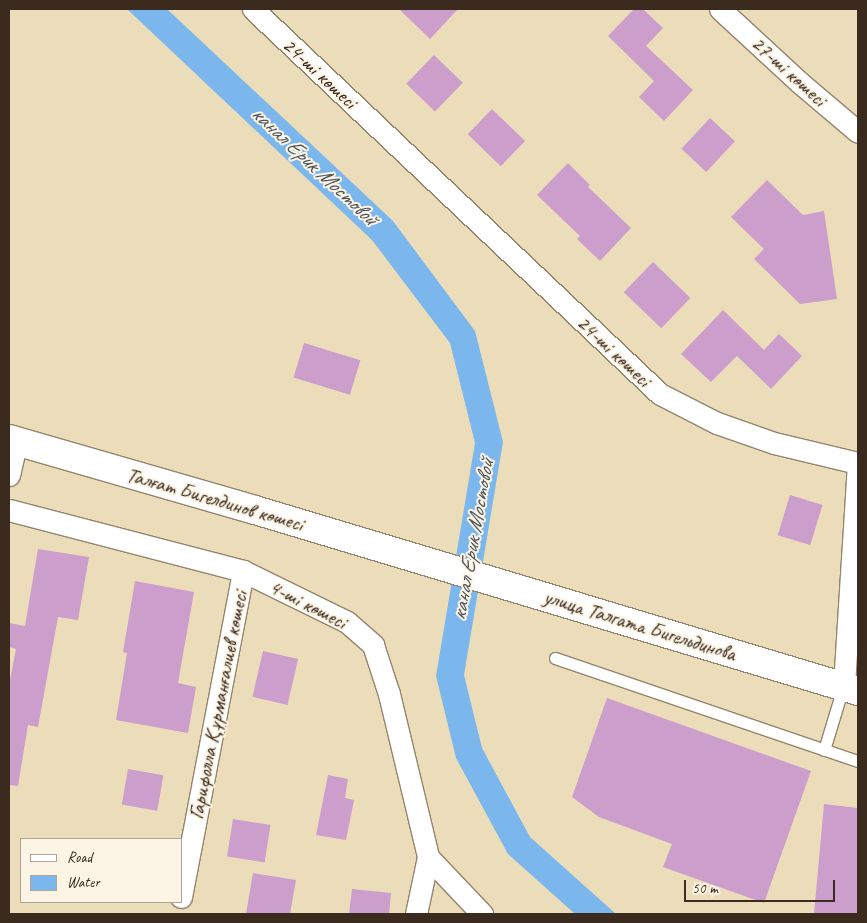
<!DOCTYPE html>
<meta charset="utf-8">
<style>
body{margin:0}
#map{position:relative;width:867px;height:923px;overflow:hidden;background:#ecddba;font-family:Caveat,sans-serif}
div>[style]{position:absolute}
.water>*{inset:0;background:#7bb7ed}
.building>*{inset:0;background:#cb9ecc;transform-origin:0 0}
.roads{filter:drop-shadow(1px 0 #94846c) drop-shadow(-1px 0 #94846c) drop-shadow(0 1px #94846c) drop-shadow(0 -1px #94846c)}
.lane>*{height:11px;margin:-5.5px;padding:0 5.5px;transform-origin:5.5px;border-radius:5.5px;background:#fff}
.street>*{height:21px;margin:-10.5px;padding:0 10.5px;transform-origin:10.5px;border-radius:10.5px;background:#fff}
.primary>*{height:28px;margin:-14px;padding:0 14px;transform-origin:14px;border-radius:14px;background:#fff}
span{translate:-50% -50%;white-space:nowrap;text-align:center;line-height:1.15;-webkit-text-stroke:4px #fcf5e5;paint-order:stroke}
.street-label{font-size:21px;color:#3b2a1e}
.water-label{font-size:22px;color:#4e545c;font-style:italic}
.frame{position:absolute;inset:0;border:10px solid #3b2a1e;pointer-events:none}
.legend{position:absolute;left:20px;top:838px;width:162px;height:65px;box-sizing:border-box;background:#fcf5e5;border:1px solid #afa495;margin:0;padding:6px 9px;list-style:none;font-size:15px;color:#3b2a1e}
.legend li{display:flex;align-items:center;gap:10px;height:25px}
.legend b{width:25px;border:1px solid #afa495}
.scale{position:absolute;left:684px;top:880px;width:151px;height:22px;box-sizing:border-box;border:2px solid #3b2a1e;border-top:0;padding-left:6px;font-size:15px;line-height:18px;white-space:nowrap;color:#3b2a1e;-webkit-text-stroke:4px #fcf5e5;paint-order:stroke}
</style>
<div id="map">
<div class="water">
<div style="clip-path:polygon(127px 9px,167px 9px,393px 221px,475px 331px,503px 442px,464px 675px,482px 748px,530px 837px,616px 914px,575px 914px,508px 854px,456px 758px,436px 676px,475px 443px,450px 343px,372px 240px)"></div>
</div>
<div class="building">
<div style="clip-path:polygon(399px 9px,458px 9px,430px 39px)"></div>
<div style="clip-path:polygon(634px 9px,643px 9px,663px 28px,646px 46px,693px 90px,664px 121px,639px 97px,654px 81px,608px 36px)"></div>
<div style="left:434px;top:55px;width:40px;height:40px;rotate:44deg"></div>
<div style="left:492px;top:109px;width:46px;height:35px;rotate:44deg"></div>
<div style="left:710px;top:118px;width:34px;height:42px;rotate:43deg"></div>
<div style="clip-path:polygon(568px 163px,590px 185px,588px 187px,631px 228px,600px 261px,577px 239px,580px 236px,537px 195px)"></div>
<div style="clip-path:polygon(767px 180px,803px 215px,824px 211px,837px 299px,800px 304px,754px 259px,764px 249px,731px 217px)"></div>
<div style="left:653px;top:262px;width:52px;height:42px;rotate:44deg"></div>
<div style="clip-path:polygon(723px 310px,764px 350px,779px 334px,802px 356px,771px 389px,737px 356px,711px 382px,681px 354px)"></div>
<div style="left:304px;top:343px;width:59px;height:36px;rotate:17deg"></div>
<div style="left:790px;top:495px;width:34px;height:42px;rotate:17deg"></div>
<div style="clip-path:polygon(38px 549px,89px 557px,78px 620px,58px 617px,38px 727px,28px 725px,18px 786px,9px 785px,9px 685px,16px 649px,9px 647px,9px 623px,25px 626px)"></div>
<div style="clip-path:polygon(135px 581px,194px 592px,178px 683px,196px 687px,188px 733px,116px 720px,127px 653px,123px 652px)"></div>
<div style="left:263px;top:651px;width:36px;height:47px;rotate:13deg"></div>
<div style="clip-path:polygon(607px 698px,811px 771px,764px 903px,663px 867px,672px 844px,599px 817px,572px 797px)"></div>
<div style="left:128px;top:769px;width:36px;height:36px;rotate:10deg"></div>
<div style="clip-path:polygon(328px 775px,348px 779px,345px 798px,354px 800px,346px 840px,316px 835px)"></div>
<div style="clip-path:polygon(824px 804px,858px 808px,858px 914px,814px 914px)"></div>
<div style="left:233px;top:819px;width:38px;height:38px;rotate:9deg"></div>
<div style="clip-path:polygon(253px 873px,296px 880px,290px 914px,246px 914px)"></div>
<div style="clip-path:polygon(352px 889px,391px 893px,389px 914px,349px 914px)"></div>
</div>
<div class="roads">
<div class="lane">
<div style="left:555px;top:658px;width:320px;rotate:18.8deg"></div>
<div style="left:824px;top:750px;width:66px;rotate:-73.2deg"></div>
</div>
<div class="street">
<div style="left:253px;top:9px;width:560px;rotate:43.41deg"></div>
<div style="left:660px;top:394px;width:64px;rotate:27deg"></div>
<div style="left:717px;top:423px;width:60px;rotate:19.3deg"></div>
<div style="left:774px;top:443px;width:86px;rotate:13.4deg"></div>
<div style="left:858px;top:463px;width:223px;rotate:93.6deg"></div>
<div style="left:720px;top:9px;width:108px;rotate:42.7deg"></div>
<div style="left:799px;top:82px;width:77px;rotate:40.3deg"></div>
<div style="left:9px;top:475px;width:35px;rotate:-77deg"></div>
<div style="left:9px;top:510px;width:242px;rotate:14.6deg"></div>
<div style="left:243px;top:571px;width:116px;rotate:26.1deg"></div>
<div style="left:347px;top:622px;width:35px;rotate:41deg"></div>
<div style="left:373px;top:645px;width:52px;rotate:71.9deg"></div>
<div style="left:389px;top:694px;width:168px;rotate:76.5deg"></div>
<div style="left:428px;top:857px;width:79px;rotate:46.5deg"></div>
<div style="left:181px;top:897px;width:332px;rotate:-79.2deg"></div>
<div style="left:416px;top:914px;width:58px;rotate:-78.1deg"></div>
</div>
<div class="primary">
<div style="left:9px;top:439px;width:256px;rotate:16.1deg"></div>
<div style="left:255px;top:510px;width:630px;rotate:16.71deg"></div>
</div>
</div>
<div class="street-label">
<span style="left:789px;top:71px;rotate:42deg">27-ші көшесі</span>
<span style="left:320px;top:73px;rotate:43deg">24-ші көшесі</span>
<span style="left:614px;top:351px;rotate:43deg">24-ші көшесі</span>
<span style="left:215px;top:499px;rotate:16deg">Талғат Бигелдинов көшесі</span>
<span style="left:308px;top:604px;rotate:27deg">4-ші көшесі</span>
<span style="left:640px;top:625px;rotate:17deg">улица Талгата Бигельдинова</span>
<span style="left:218px;top:705px;rotate:-79deg">Гарифолла Құрманғалиев көшесі</span>
</div>
<div class="water-label">
<span style="left:314px;top:166px;rotate:43deg">канал Ерик Мостовой</span>
<span style="left:473px;top:540px;rotate:-80deg">канал Ерик Мостовой</span>
</div>
<div class="frame"></div>
<ul class="legend">
<li><b style="height:6px;background:#fff"></b>Road</li>
<li><b style="height:14px;background:#7bb7ed"></b>Water</li>
</ul>
<div class="scale">50 m</div>
</div>
